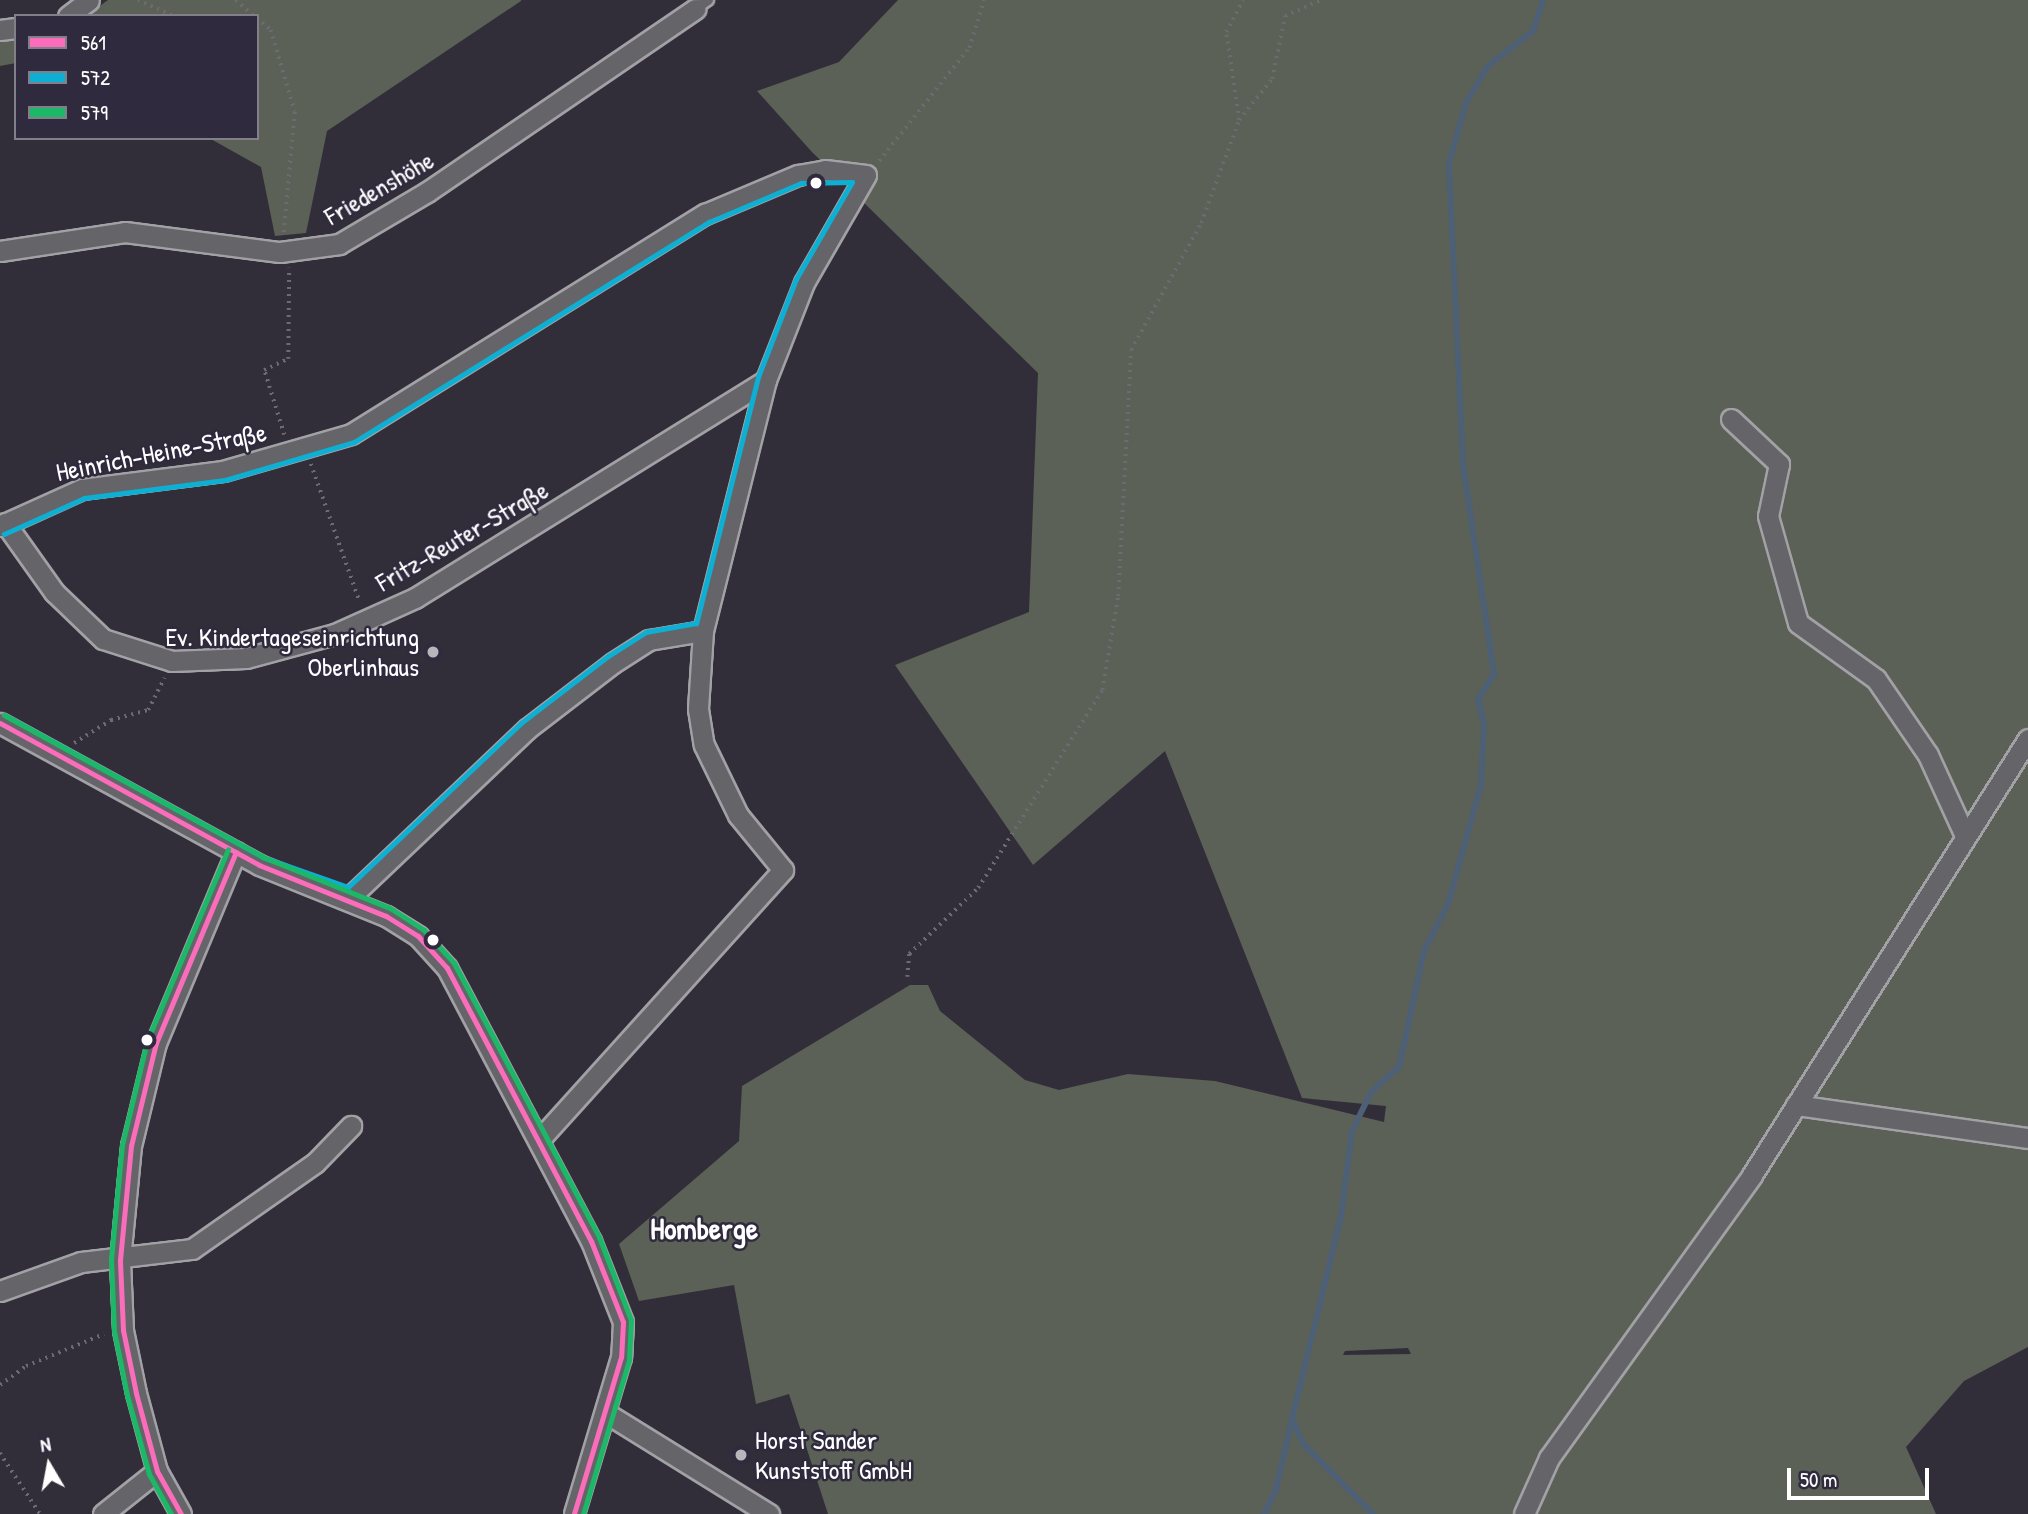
<!DOCTYPE html>
<meta charset="utf-8">
<style>
body{margin:0}
#map{position:relative;width:2028px;height:1514px;overflow:hidden;background:#312e39;font-family:"Patrick Hand",sans-serif}
div>[style]{position:absolute}
.green>*{inset:0;background:#5b6156}
.stream>*{height:6px;margin:-3px;padding:0 3px;transform-origin:3px;border-radius:3px;background:#4d6075}
.path>*{height:3.5px;margin-top:-1.75px;transform-origin:0;background:repeating-linear-gradient(90deg,#6d6b71 0 2px,transparent 0 7px)}
.roads{filter:drop-shadow(2px 0 #a2a1a6) drop-shadow(-2px 0 #a2a1a6) drop-shadow(0 2px #a2a1a6) drop-shadow(0 -2px #a2a1a6)}
.lane>*{height:10px;margin:-5px;padding:0 5px;transform-origin:5px;border-radius:5px;background:#656469}
.street>*{height:19px;margin:-9.5px;padding:0 9.5px;transform-origin:9.5px;border-radius:9.5px;background:#656469}
.bus-1>*{height:5px;margin:-2.5px;padding:0 2.5px;transform-origin:2.5px;border-radius:2.5px;background:#fb6dba}
.bus-2>*{height:5px;margin:-2.5px;padding:0 2.5px;transform-origin:2.5px;border-radius:2.5px;background:#0dafd3}
.bus-3>*{height:5px;margin:-2.5px;padding:0 2.5px;transform-origin:2.5px;border-radius:2.5px;background:#1ab867}
.dots>*{width:19px;height:19px;translate:-50% -50%;box-sizing:border-box;border:4px solid #2f2a3d;border-radius:50%}
span{translate:-50% -50%;white-space:nowrap;text-align:center;line-height:1.15;-webkit-text-stroke:5px #2f2a3d;paint-order:stroke}
.street-label{font-size:26px;color:#fff}
.poi-label{font-size:26px;color:#fff}
.right{translate:-100% -50%;text-align:right}
.left{translate:0 -50%;text-align:left}
.quarter-label{font-size:30px;color:#fff;font-weight:700}
.legend{position:absolute;left:14px;top:14px;width:245px;height:126px;box-sizing:border-box;background:#2f2a3d;border:2px solid #827f8b;margin:0;padding:9px 12px;list-style:none;font-size:21px;color:#fff}
.legend li{display:flex;align-items:center;gap:14px;height:35px}
.legend b{width:35px;border:2px solid #827f8b}
.north{position:absolute;left:14px;top:1430px;width:70px;height:70px;-webkit-text-stroke:5px #2f2a3d;paint-order:stroke;rotate:350deg;font-size:19px;font-weight:700;line-height:28px;text-align:center;color:#fff}
.north::after{content:'';display:block;margin:auto;width:24px;height:32px;background:#fff;clip-path:polygon(50% 0,100% 100%,50% 72%,0 100%)}
.scale{position:absolute;left:1787px;top:1468px;width:142px;height:32px;box-sizing:border-box;border:4px solid #fff;border-top:0;padding-left:9px;font-size:21px;line-height:24px;white-space:nowrap;color:#fff;-webkit-text-stroke:5px #2f2a3d;paint-order:stroke}
</style>
<div id="map">
<div class="green">
<div style="clip-path:polygon(108px 0,521px 0,521px 1px,327px 131px,306px 233px,275px 236px,261px 167px,209px 138px,257px 138px,257px 16px,86px 16px)"></div>
<div style="clip-path:polygon(evenodd,898px 0,2028px 0,2028px 1347px,1964px 1381px,1906px 1447px,1936px 1514px,828px 1514px,789px 1394px,756px 1404px,734px 1285px,639px 1301px,619px 1244px,739px 1141px,742px 1086px,910px 985px,928px 985px,940px 1011px,1025px 1080px,1059px 1090px,1128px 1074px,1215px 1081px,1384px 1122px,1386px 1106px,1302px 1098px,1165px 751px,1033px 865px,895px 665px,1029px 612px,1038px 373px,812px 152px,757px 91px,839px 62px,898px 0,1408px 1348px,1411px 1354px,1343px 1355px,1345px 1351px,1408px 1348px)"></div>
<div style="clip-path:polygon(16px 38px,16px 63px,0 66px,0 41px)"></div>
</div>
<div class="stream">
<div style="left:1264px;top:1514px;width:28px;rotate:-64deg"></div>
<div style="left:1276px;top:1489px;width:72px;rotate:-77.1deg"></div>
<div style="left:1373px;top:1514px;width:98px;rotate:-135deg"></div>
<div style="left:1304px;top:1445px;width:29px;rotate:-115deg"></div>
<div style="left:1292px;top:1419px;width:209px;rotate:-76.4deg"></div>
<div style="left:1341px;top:1216px;width:86px;rotate:-82.6deg"></div>
<div style="left:1352px;top:1131px;width:43px;rotate:-64deg"></div>
<div style="left:1371px;top:1092px;width:38px;rotate:-42deg"></div>
<div style="left:1399px;top:1067px;width:119px;rotate:-77.8deg"></div>
<div style="left:1424px;top:951px;width:53px;rotate:-62.9deg"></div>
<div style="left:1448px;top:904px;width:123px;rotate:-74.5deg"></div>
<div style="left:1481px;top:785px;width:62px;rotate:-87.2deg"></div>
<div style="left:1484px;top:723px;width:25px;rotate:-104deg"></div>
<div style="left:1478px;top:699px;width:30px;rotate:-57deg"></div>
<div style="left:1494px;top:674px;width:213px;rotate:-98.4deg"></div>
<div style="left:1463px;top:463px;width:300px;rotate:-92.7deg"></div>
<div style="left:1449px;top:163px;width:62px;rotate:-74.2deg"></div>
<div style="left:1466px;top:103px;width:43px;rotate:-59.3deg"></div>
<div style="left:1488px;top:66px;width:57px;rotate:-37.9deg"></div>
<div style="left:1533px;top:31px;width:33px;rotate:-72deg"></div>
</div>
<div class="path">
<div style="left:138px;top:0;width:39px;rotate:24deg"></div>
<div style="left:236px;top:0;width:24px;rotate:42deg"></div>
<div style="left:257px;top:18px;width:18px;rotate:41deg"></div>
<div style="left:271px;top:30px;width:85px;rotate:73.7deg"></div>
<div style="left:295px;top:112px;width:121px;rotate:95.2deg"></div>
<div style="left:1239px;top:120px;width:53px;rotate:-51.2deg"></div>
<div style="left:1272px;top:79px;width:64px;rotate:-78.3deg"></div>
<div style="left:1285px;top:16px;width:39px;rotate:-24deg"></div>
<div style="left:879px;top:161px;width:144px;rotate:-51.5deg"></div>
<div style="left:969px;top:48px;width:50px;rotate:-72.6deg"></div>
<div style="left:284px;top:435px;width:68px;rotate:-107.1deg"></div>
<div style="left:264px;top:370px;width:26px;rotate:-25deg"></div>
<div style="left:288px;top:359px;width:91px;rotate:-89.4deg"></div>
<div style="left:311px;top:464px;width:146px;rotate:70.5deg"></div>
<div style="left:74px;top:743px;width:44px;rotate:-31.9deg"></div>
<div style="left:111px;top:720px;width:38px;rotate:-15deg"></div>
<div style="left:148px;top:710px;width:36px;rotate:-63deg"></div>
<div style="left:907px;top:977px;width:23px;rotate:-85deg"></div>
<div style="left:909px;top:954px;width:95px;rotate:-43.7deg"></div>
<div style="left:978px;top:888px;width:234px;rotate:-57.9deg"></div>
<div style="left:1102px;top:690px;width:95px;rotate:-80.3deg"></div>
<div style="left:1118px;top:596px;width:246px;rotate:-87deg"></div>
<div style="left:1131px;top:350px;width:145px;rotate:-61.1deg"></div>
<div style="left:1201px;top:223px;width:110px;rotate:-69.7deg"></div>
<div style="left:1239px;top:120px;width:89px;rotate:-98.4deg"></div>
<div style="left:1226px;top:32px;width:36px;rotate:-62deg"></div>
<div style="left:0;top:1385px;width:32px;rotate:-36deg"></div>
<div style="left:26px;top:1366px;width:84px;rotate:-22.3deg"></div>
<div style="left:0;top:1453px;width:73px;rotate:56.7deg"></div>
</div>
<div class="roads">
<div class="lane">
<div style="left:695px;top:9px;width:16px;rotate:-35deg"></div>
</div>
<div class="street">
<div style="left:68px;top:16px;width:26px;rotate:-37deg"></div>
<div style="left:0;top:30px;width:16px;rotate:-7deg"></div>
<div style="left:0;top:251px;width:126px;rotate:-8.6deg"></div>
<div style="left:125px;top:232px;width:156px;rotate:7.4deg"></div>
<div style="left:280px;top:252px;width:60px;rotate:-7.7deg"></div>
<div style="left:339px;top:244px;width:102px;rotate:-30.6deg"></div>
<div style="left:427px;top:192px;width:325px;rotate:-34.3deg"></div>
<div style="left:1731px;top:419px;width:66px;rotate:43.2deg"></div>
<div style="left:1779px;top:464px;width:53px;rotate:101.9deg"></div>
<div style="left:1768px;top:516px;width:111px;rotate:74.3deg"></div>
<div style="left:1798px;top:623px;width:96px;rotate:35.7deg"></div>
<div style="left:1876px;top:679px;width:92px;rotate:55.6deg"></div>
<div style="left:1928px;top:755px;width:89px;rotate:65.4deg"></div>
<div style="left:5px;top:523px;width:85px;rotate:54.6deg"></div>
<div style="left:54px;top:592px;width:68px;rotate:43.8deg"></div>
<div style="left:103px;top:639px;width:72px;rotate:17.7deg"></div>
<div style="left:172px;top:661px;width:74px;rotate:-2.3deg"></div>
<div style="left:246px;top:658px;width:92px;rotate:-15.1deg"></div>
<div style="left:335px;top:634px;width:88px;rotate:-24.2deg"></div>
<div style="left:415px;top:598px;width:413px;rotate:-31.8deg"></div>
<div style="left:0;top:526px;width:90px;rotate:-24.3deg"></div>
<div style="left:82px;top:489px;width:142px;rotate:-7.3deg"></div>
<div style="left:223px;top:471px;width:133px;rotate:-16.1deg"></div>
<div style="left:351px;top:434px;width:417px;rotate:-31.9deg"></div>
<div style="left:705px;top:214px;width:101px;rotate:-22.8deg"></div>
<div style="left:798px;top:175px;width:27px;rotate:-10deg"></div>
<div style="left:825px;top:170px;width:41px;rotate:7deg"></div>
<div style="left:866px;top:175px;width:125px;rotate:119.9deg"></div>
<div style="left:804px;top:283px;width:104px;rotate:111.4deg"></div>
<div style="left:766px;top:380px;width:259px;rotate:104.1deg"></div>
<div style="left:703px;top:631px;width:78px;rotate:93.7deg"></div>
<div style="left:698px;top:709px;width:36px;rotate:81deg"></div>
<div style="left:704px;top:745px;width:78px;rotate:64.1deg"></div>
<div style="left:738px;top:815px;width:71px;rotate:50.7deg"></div>
<div style="left:783px;top:870px;width:364px;rotate:132.1deg"></div>
<div style="left:0;top:723px;width:295px;rotate:28.7deg"></div>
<div style="left:259px;top:865px;width:137px;rotate:21.9deg"></div>
<div style="left:386px;top:916px;width:38px;rotate:32deg"></div>
<div style="left:418px;top:936px;width:43px;rotate:47.8deg"></div>
<div style="left:447px;top:968px;width:309px;rotate:62.2deg"></div>
<div style="left:591px;top:1241px;width:87px;rotate:68.4deg"></div>
<div style="left:623px;top:1322px;width:35px;rotate:93deg"></div>
<div style="left:621px;top:1357px;width:164px;rotate:106.7deg"></div>
<div style="left:350px;top:897px;width:244px;rotate:-43.5deg"></div>
<div style="left:527px;top:729px;width:108px;rotate:-37.5deg"></div>
<div style="left:613px;top:663px;width:43px;rotate:-32.6deg"></div>
<div style="left:649px;top:640px;width:55px;rotate:-9.5deg"></div>
<div style="left:1796px;top:1105px;width:234px;rotate:8.1deg"></div>
<div style="left:0;top:1291px;width:86px;rotate:-19.7deg"></div>
<div style="left:81px;top:1262px;width:112px;rotate:-6.7deg"></div>
<div style="left:192px;top:1249px;width:150px;rotate:-35deg"></div>
<div style="left:315px;top:1163px;width:52px;rotate:-45.8deg"></div>
<div style="left:606px;top:1413px;width:192px;rotate:31.8deg"></div>
<div style="left:103px;top:1514px;width:69px;rotate:-38.5deg"></div>
<div style="left:181px;top:1514px;width:49px;rotate:-119.2deg"></div>
<div style="left:157px;top:1471px;width:81px;rotate:-105.1deg"></div>
<div style="left:136px;top:1393px;width:64px;rotate:-101.7deg"></div>
<div style="left:123px;top:1330px;width:70px;rotate:-92.5deg"></div>
<div style="left:120px;top:1260px;width:115px;rotate:-84.5deg"></div>
<div style="left:131px;top:1146px;width:106px;rotate:-76.4deg"></div>
<div style="left:156px;top:1043px;width:207px;rotate:-67.3deg"></div>
<div style="left:1524px;top:1514px;width:61px;rotate:-65.9deg"></div>
<div style="left:1549px;top:1458px;width:348px;rotate:-54.3deg"></div>
<div style="left:1752px;top:1175px;width:516px;rotate:-57.67deg"></div>
</div>
</div>
<div class="bus-1">
<div style="left:0;top:723px;width:295px;rotate:28.7deg"></div>
<div style="left:259px;top:865px;width:137px;rotate:21.9deg"></div>
<div style="left:386px;top:916px;width:38px;rotate:32deg"></div>
<div style="left:418px;top:936px;width:43px;rotate:47.8deg"></div>
<div style="left:447px;top:968px;width:309px;rotate:62.2deg"></div>
<div style="left:591px;top:1241px;width:87px;rotate:68.4deg"></div>
<div style="left:623px;top:1322px;width:35px;rotate:93deg"></div>
<div style="left:621px;top:1357px;width:164px;rotate:106.7deg"></div>
<div style="left:181px;top:1514px;width:49px;rotate:-119.2deg"></div>
<div style="left:157px;top:1471px;width:81px;rotate:-105.1deg"></div>
<div style="left:136px;top:1393px;width:64px;rotate:-101.7deg"></div>
<div style="left:123px;top:1330px;width:70px;rotate:-92.5deg"></div>
<div style="left:120px;top:1260px;width:115px;rotate:-84.5deg"></div>
<div style="left:131px;top:1146px;width:106px;rotate:-76.4deg"></div>
<div style="left:156px;top:1043px;width:207px;rotate:-67.3deg"></div>
</div>
<div class="bus-2">
<div style="left:4px;top:534px;width:88px;rotate:-24.2deg"></div>
<div style="left:84px;top:498px;width:142px;rotate:-7.3deg"></div>
<div style="left:225px;top:480px;width:134px;rotate:-16.4deg"></div>
<div style="left:354px;top:442px;width:418px;rotate:-31.8deg"></div>
<div style="left:709px;top:222px;width:100px;rotate:-23deg"></div>
<div style="left:801px;top:183px;width:51px;rotate:-1.1deg"></div>
<div style="left:852px;top:182px;width:112px;rotate:120deg"></div>
<div style="left:796px;top:279px;width:105px;rotate:111.2deg"></div>
<div style="left:758px;top:377px;width:254px;rotate:104.1deg"></div>
<div style="left:696px;top:623px;width:51px;rotate:169.8deg"></div>
<div style="left:646px;top:632px;width:45px;rotate:147.7deg"></div>
<div style="left:608px;top:656px;width:110px;rotate:142.4deg"></div>
<div style="left:521px;top:723px;width:238px;rotate:136.5deg"></div>
<div style="left:348px;top:887px;width:90px;rotate:-160.6deg"></div>
<div style="left:263px;top:857px;width:292px;rotate:-151.2deg"></div>
</div>
<div class="bus-3">
<div style="left:4px;top:715px;width:295px;rotate:28.7deg"></div>
<div style="left:263px;top:857px;width:137px;rotate:21.9deg"></div>
<div style="left:390px;top:908px;width:40px;rotate:32.9deg"></div>
<div style="left:424px;top:930px;width:45px;rotate:47.7deg"></div>
<div style="left:454px;top:963px;width:310px;rotate:62.1deg"></div>
<div style="left:599px;top:1237px;width:89px;rotate:68.9deg"></div>
<div style="left:631px;top:1320px;width:40px;rotate:92.9deg"></div>
<div style="left:629px;top:1360px;width:161px;rotate:106.6deg"></div>
<div style="left:171px;top:1514px;width:46px;rotate:-118.8deg"></div>
<div style="left:149px;top:1474px;width:82px;rotate:-105.6deg"></div>
<div style="left:127px;top:1395px;width:65px;rotate:-101.5deg"></div>
<div style="left:114px;top:1331px;width:72px;rotate:-92.4deg"></div>
<div style="left:111px;top:1259px;width:115px;rotate:-84.5deg"></div>
<div style="left:122px;top:1145px;width:107px;rotate:-76.5deg"></div>
<div style="left:147px;top:1041px;width:208px;rotate:-67.1deg"></div>
</div>
<div class="dots">
<div style="left:816px;top:183px;background:#fff"></div>
<div style="left:433px;top:652px;background:#b7b6ba"></div>
<div style="left:433px;top:940px;background:#fff"></div>
<div style="left:147px;top:1040px;background:#fff"></div>
<div style="left:741px;top:1455px;background:#b7b6ba"></div>
</div>
<div class="street-label">
<span style="left:379px;top:188px;rotate:-30deg">Friedenshöhe</span>
<span style="left:161px;top:452px;rotate:-11deg">Heinrich-Heine-Straße</span>
<span style="left:462px;top:536px;rotate:-30deg">Fritz-Reuter-Straße</span>
</div>
<div class="poi-label">
<span class="right" style="left:419px;top:652px">Ev. Kindertageseinrichtung<br>Oberlinhaus</span>
<span class="left" style="left:755px;top:1455px">Horst Sander<br>Kunststoff GmbH</span>
</div>
<div class="quarter-label">
<span style="left:704px;top:1228px">Homberge</span>
</div>
<ul class="legend">
<li><b style="height:9px;background:#fb6dba"></b>561</li>
<li><b style="height:9px;background:#0dafd3"></b>572</li>
<li><b style="height:9px;background:#1ab867"></b>579</li>
</ul>
<div class="north">N</div>
<div class="scale">50 m</div>
</div>
